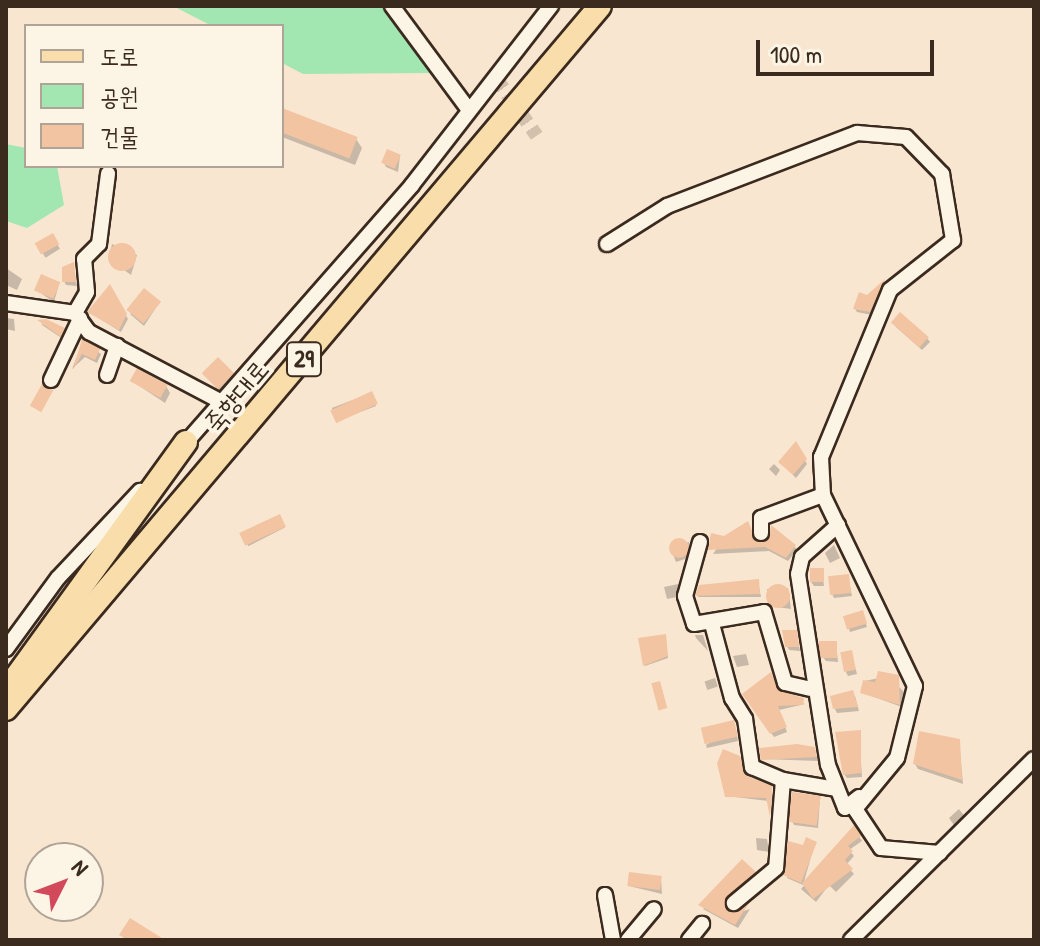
<!DOCTYPE html>
<meta charset="utf-8">
<style>
body{margin:0}
#map{position:relative;width:1040px;height:946px;overflow:hidden;background:#f9e6d1;font-family:"Patrick Hand","Poor Story",sans-serif}
div>[style]{position:absolute}
.green>*{inset:0;background:#a2e7b2}
.shadow>*{inset:0;background:#0003;transform-origin:0 0}
.building>*{inset:0;background:#f2c4a1;transform-origin:0 0}
.round{border-radius:50%}
.minor-tunnel>*{height:14px;margin-top:-7px;transform-origin:0;background:repeating-linear-gradient(90deg,#d3c0ad 0 14px,transparent 0 21px)}
.roads{filter:drop-shadow(2px 0 #3b2a1e) drop-shadow(-2px 0 #3b2a1e) drop-shadow(0 2px #3b2a1e) drop-shadow(0 -2px #3b2a1e)}
.minor>*{height:14px;margin:-7px;padding:0 7px;transform-origin:7px;border-radius:7px;background:#fcf5e5}
.primary>*{height:22px;margin:-11px;padding:0 11px;transform-origin:11px;border-radius:11px;background:#f9deab}
span{translate:-50% -50%;white-space:nowrap;text-align:center;line-height:1.15;-webkit-text-stroke:7px #fcf5e5;paint-order:stroke}
.shield-label span{padding:2px 6px;background:#fcf5e5;border:2px solid;border-radius:6px;-webkit-text-stroke-width:0}
.shield-label{font-size:24px;color:#3b2a1e;font-weight:700}
.street-label{font-size:26px;color:#3b2a1e}
.frame{position:absolute;inset:0;border:8px solid #3b2a1e;pointer-events:none}
.legend{position:absolute;left:24px;top:24px;width:260px;height:144px;box-sizing:border-box;background:#fcf5e5;border:2px solid #afa495;margin:0;padding:10px 14px;list-style:none;font-size:24px;color:#3b2a1e}
.legend li{display:flex;align-items:center;gap:16px;height:40px}
.legend b{width:40px;border:2px solid #afa495}
.north{position:absolute;left:24px;top:842px;width:80px;height:80px;box-sizing:border-box;background:#fcf5e5;border:2px solid #afa495;border-radius:50%;rotate:48deg;font-size:22px;font-weight:700;line-height:32px;text-align:center;color:#3b2a1e}
.north::after{content:'';display:block;margin:auto;width:28px;height:36px;background:#d1495b;clip-path:polygon(50% 0,100% 100%,50% 72%,0 100%)}
.scale{position:absolute;left:756px;top:40px;width:178px;height:36px;box-sizing:border-box;border:4px solid #3b2a1e;border-top:0;padding-left:10px;font-size:24px;line-height:28px;white-space:nowrap;color:#3b2a1e;-webkit-text-stroke:6px #fcf5e5;paint-order:stroke}
</style>
<div id="map">
<div class="green">
<div style="clip-path:polygon(173px 6px,402px 6px,431px 73px,303px 74px,282px 63px,282px 26px,212px 26px)"></div>
<div style="clip-path:polygon(6px 144px,26px 148px,26px 166px,57px 166px,64px 205px,27px 228px,6px 221px)"></div>
</div>
<div class="shadow">
<div style="clip-path:polygon(282px 110px,356px 139px,362px 148px,355px 165px,282px 137px)"></div>
<div style="clip-path:polygon(400px 156px,398px 172px,386px 167px,384px 163px)"></div>
<div style="left:52px;top:236px;width:15px;height:17px;rotate:58deg"></div>
<div style="clip-path:polygon(112px 244px,137px 255px,131px 275px,109px 259px)"></div>
<div style="clip-path:polygon(73px 265px,77px 286px,66px 285px,64px 281px)"></div>
<div style="clip-path:polygon(6px 268px,22px 279px,17px 290px,6px 285px)"></div>
<div style="clip-path:polygon(885px 282px,872px 315px,857px 312px,855px 309px)"></div>
<div style="clip-path:polygon(59px 284px,54px 302px,36px 290px)"></div>
<div style="clip-path:polygon(110px 288px,128px 319px,121px 332px,89px 312px)"></div>
<div style="clip-path:polygon(159px 303px,144px 326px,130px 314px)"></div>
<div style="clip-path:polygon(6px 318px,14px 319px,15px 331px,6px 329px)"></div>
<div style="clip-path:polygon(41px 324px,63px 329px,63px 339px,42px 325px)"></div>
<div style="clip-path:polygon(896px 327px,927px 338px,930px 342px,922px 350px)"></div>
<div style="clip-path:polygon(83px 341px,101px 354px,97px 363px,85px 357px,72px 369px)"></div>
<div style="clip-path:polygon(204px 374px,232px 374px,234px 378px,221px 392px)"></div>
<div style="clip-path:polygon(132px 381px,166px 386px,170px 393px,165px 403px)"></div>
<div style="left:371px;top:393px;width:14px;height:42px;rotate:69deg"></div>
<div style="clip-path:polygon(796px 444px,807px 464px,796px 478px,780px 462px)"></div>
<div style="clip-path:polygon(774px 464px,780px 470px,776px 476px,769px 469px)"></div>
<div style="left:279px;top:516px;width:13px;height:41px;rotate:63deg"></div>
<div style="clip-path:polygon(724px 538px,794px 546px,797px 550px,788px 561px,769px 551px,713px 554px)"></div>
<div style="clip-path:polygon(689px 542px,688px 558px,676px 562px,670px 547px)"></div>
<div style="clip-path:polygon(834px 545px,840px 558px,830px 563px,825px 553px)"></div>
<div style="clip-path:polygon(822px 570px,824px 586px,814px 586px,811px 582px)"></div>
<div style="clip-path:polygon(848px 576px,852px 596px,834px 598px,832px 594px)"></div>
<div style="clip-path:polygon(758px 582px,761px 597px,698px 597px,700px 587px)"></div>
<div style="clip-path:polygon(678px 584px,677px 597px,667px 599px,664px 587px)"></div>
<div style="clip-path:polygon(788px 588px,791px 609px,770px 606px,767px 589px)"></div>
<div style="clip-path:polygon(845px 617px,864px 617px,867px 627px,850px 632px)"></div>
<div style="clip-path:polygon(796px 632px,800px 651px,789px 650px,787px 646px)"></div>
<div style="clip-path:polygon(695px 635px,703px 635px,708px 651px,696px 638px)"></div>
<div style="clip-path:polygon(665px 638px,668px 658px,645px 666px,641px 640px)"></div>
<div style="clip-path:polygon(836px 643px,838px 662px,826px 661px,823px 657px)"></div>
<div style="clip-path:polygon(851px 652px,857px 674px,848px 676px,846px 672px)"></div>
<div style="clip-path:polygon(746px 654px,749px 665px,737px 667px,733px 656px)"></div>
<div style="clip-path:polygon(888px 676px,905px 693px,902px 707px,863px 693px,865px 681px)"></div>
<div style="left:715px;top:678px;width:9px;height:11px;rotate:72deg"></div>
<div style="clip-path:polygon(778px 693px,805px 704px,779px 710px,787px 732px,774px 737px,745px 694px)"></div>
<div style="clip-path:polygon(855px 696px,859px 711px,837px 713px,835px 709px)"></div>
<div style="clip-path:polygon(735px 726px,738px 741px,707px 748px,706px 745px)"></div>
<div style="clip-path:polygon(859px 732px,862px 777px,847px 778px,844px 774px)"></div>
<div style="clip-path:polygon(959px 741px,963px 784px,918px 769px,915px 764px)"></div>
<div style="clip-path:polygon(814px 749px,818px 761px,763px 759px)"></div>
<div style="clip-path:polygon(771px 788px,772px 814px,769px 801px,727px 796px)"></div>
<div style="clip-path:polygon(820px 798px,818px 828px,794px 825px,792px 821px)"></div>
<div style="clip-path:polygon(959px 809px,966px 818px,956px 828px,949px 818px)"></div>
<div style="clip-path:polygon(853px 828px,862px 841px,849px 850px,854px 856px,846px 865px,854px 874px,836px 892px,829px 885px,816px 902px,801px 889px)"></div>
<div style="clip-path:polygon(756px 838px,767px 839px,769px 852px,757px 850px)"></div>
<div style="clip-path:polygon(815px 843px,803px 885px,787px 878px,804px 847px)"></div>
<div style="clip-path:polygon(755px 873px,726px 904px,731px 915px,750px 909px,738px 928px,703px 909px)"></div>
<div style="clip-path:polygon(661px 878px,662px 894px,629px 886px)"></div>
</div>
<div class="building">
<div style="left:282px;top:108px;width:81px;height:23px;rotate:21deg"></div>
<div style="left:387px;top:149px;width:15px;height:15px;rotate:23deg"></div>
<div style="left:53px;top:233px;width:13px;height:21px;rotate:61deg"></div>
<div class="round" style="left:108px;top:243px;width:28px;height:28px"></div>
<div style="clip-path:polygon(74px 262px,76px 282px,62px 282px,62px 267px)"></div>
<div style="left:41px;top:274px;width:21px;height:18px;rotate:23deg"></div>
<div style="clip-path:polygon(885px 279px,870px 312px,853px 309px,859px 292px,867px 295px)"></div>
<div style="clip-path:polygon(110px 284px,127px 314px,119px 330px,87px 312px)"></div>
<div style="left:144px;top:288px;width:22px;height:28px;rotate:39deg"></div>
<div style="left:900px;top:312px;width:38px;height:14px;rotate:41deg"></div>
<div style="clip-path:polygon(46px 319px,65px 328px,61px 337px,37px 320px)"></div>
<div style="clip-path:polygon(82px 339px,100px 349px,95px 360px,82px 354px,73px 370px)"></div>
<div style="left:218px;top:357px;width:23px;height:23px;rotate:45deg"></div>
<div style="left:137px;top:368px;width:35px;height:15px;rotate:29deg"></div>
<div style="left:42px;top:384px;width:13px;height:25px;rotate:29deg"></div>
<div style="left:372px;top:391px;width:14px;height:46px;rotate:65deg"></div>
<div style="clip-path:polygon(796px 441px,807px 459px,793px 475px,778px 462px)"></div>
<div style="left:280px;top:514px;width:14px;height:45px;rotate:65deg"></div>
<div style="clip-path:polygon(748px 521px,757px 542px,769px 539px,771px 525px,796px 545px,786px 558px,765px 547px,708px 550px,711px 533px,724px 536px)"></div>
<div class="round" style="left:669px;top:538px;width:20px;height:20px"></div>
<div style="left:810px;top:568px;width:14px;height:14px"></div>
<div style="left:849px;top:574px;width:19px;height:21px;rotate:84deg"></div>
<div style="clip-path:polygon(759px 579px,760px 594px,695px 596px,699px 585px)"></div>
<div class="round" style="left:766px;top:584px;width:24px;height:24px"></div>
<div style="left:863px;top:610px;width:14px;height:21px;rotate:73deg"></div>
<div style="clip-path:polygon(782px 630px,797px 630px,799px 647px,785px 647px)"></div>
<div style="clip-path:polygon(666px 634px,668px 656px,643px 666px,638px 638px)"></div>
<div style="left:819px;top:641px;width:18px;height:17px"></div>
<div style="left:852px;top:650px;width:20px;height:12px;rotate:79deg"></div>
<div style="clip-path:polygon(878px 671px,899px 675px,900px 705px,860px 693px,863px 680px,875px 682px)"></div>
<div style="clip-path:polygon(771px 672px,779px 691px,804px 698px,803px 705px,778px 706px,787px 727px,770px 734px,742px 694px)"></div>
<div style="left:660px;top:681px;width:28px;height:9px;rotate:75deg"></div>
<div style="clip-path:polygon(853px 690px,858px 707px,833px 709px,830px 696px)"></div>
<div style="left:734px;top:720px;width:17px;height:34px;rotate:77deg"></div>
<div style="clip-path:polygon(861px 730px,861px 773px,843px 775px,835px 732px)"></div>
<div style="clip-path:polygon(919px 731px,960px 739px,962px 780px,913px 764px)"></div>
<div style="clip-path:polygon(797px 744px,815px 747px,817px 757px,761px 760px,759px 748px)"></div>
<div style="clip-path:polygon(723px 749px,740px 756px,747px 776px,772px 786px,770px 817px,766px 798px,725px 797px,717px 763px)"></div>
<div style="left:792px;top:792px;width:29px;height:30px;rotate:8deg"></div>
<div style="clip-path:polygon(854px 825px,861px 836px,848px 846px,853px 851px,845px 860px,853px 869px,813px 899px,802px 883px)"></div>
<div style="clip-path:polygon(806px 837px,817px 842px,801px 883px,783px 875px,788px 841px,803px 845px)"></div>
<div style="clip-path:polygon(742px 859px,756px 872px,725px 899px,731px 913px,749px 903px,735px 925px,698px 905px)"></div>
<div style="left:629px;top:872px;width:33px;height:14px;rotate:7deg"></div>
<div style="clip-path:polygon(130px 918px,165px 940px,128px 940px,119px 935px)"></div>
</div>
<div class="minor-tunnel">
<div style="left:495px;top:77px;width:72px;rotate:54.6deg"></div>
</div>
<div class="roads">
<div class="minor">
<div style="left:392px;top:6px;width:129px;rotate:53.5deg"></div>
<div style="left:607px;top:244px;width:71px;rotate:-32.3deg"></div>
<div style="left:667px;top:206px;width:204px;rotate:-21deg"></div>
<div style="left:857px;top:133px;width:49px;rotate:4.7deg"></div>
<div style="left:906px;top:137px;width:52px;rotate:45.8deg"></div>
<div style="left:942px;top:174px;width:67px;rotate:80.5deg"></div>
<div style="left:953px;top:240px;width:80px;rotate:141.6deg"></div>
<div style="left:890px;top:290px;width:181px;rotate:112.4deg"></div>
<div style="left:821px;top:457px;width:38px;rotate:87deg"></div>
<div style="left:823px;top:495px;width:212px;rotate:64.3deg"></div>
<div style="left:915px;top:686px;width:74px;rotate:104deg"></div>
<div style="left:897px;top:758px;width:66px;rotate:129.5deg"></div>
<div style="left:855px;top:809px;width:47px;rotate:56.3deg"></div>
<div style="left:881px;top:848px;width:59px;rotate:4.8deg"></div>
<div style="left:6px;top:303px;width:70px;rotate:8.2deg"></div>
<div style="left:75px;top:313px;width:24px;rotate:54deg"></div>
<div style="left:89px;top:332px;width:150px;rotate:27.8deg"></div>
<div style="left:75px;top:313px;width:24px;rotate:-60deg"></div>
<div style="left:87px;top:292px;width:33px;rotate:-95deg"></div>
<div style="left:84px;top:259px;width:21px;rotate:-45deg"></div>
<div style="left:99px;top:244px;width:71px;rotate:-82.7deg"></div>
<div style="left:107px;top:375px;width:31px;rotate:-71deg"></div>
<div style="left:51px;top:380px;width:68px;rotate:-64.6deg"></div>
<div style="left:182px;top:447px;width:349px;rotate:-48.7deg"></div>
<div style="left:412px;top:185px;width:227px;rotate:-52.2deg"></div>
<div style="left:838px;top:525px;width:48px;rotate:138.4deg"></div>
<div style="left:802px;top:557px;width:17px;rotate:103deg"></div>
<div style="left:798px;top:574px;width:193px;rotate:81.1deg"></div>
<div style="left:828px;top:765px;width:46px;rotate:68.4deg"></div>
<div style="left:845px;top:808px;width:18px;rotate:-38deg"></div>
<div style="left:761px;top:533px;width:15px;rotate:-90deg"></div>
<div style="left:761px;top:518px;width:66px;rotate:-20.4deg"></div>
<div style="left:700px;top:542px;width:56px;rotate:105.5deg"></div>
<div style="left:685px;top:596px;width:29px;rotate:72deg"></div>
<div style="left:694px;top:624px;width:71px;rotate:-9.7deg"></div>
<div style="left:764px;top:612px;width:74px;rotate:73.5deg"></div>
<div style="left:785px;top:683px;width:26px;rotate:13deg"></div>
<div style="left:712px;top:624px;width:77px;rotate:74.9deg"></div>
<div style="left:732px;top:698px;width:25px;rotate:58deg"></div>
<div style="left:745px;top:719px;width:49px;rotate:81.7deg"></div>
<div style="left:752px;top:767px;width:34px;rotate:23deg"></div>
<div style="left:783px;top:780px;width:88px;rotate:94.5deg"></div>
<div style="left:776px;top:868px;width:55px;rotate:140.2deg"></div>
<div style="left:6px;top:649px;width:88px;rotate:-53.8deg"></div>
<div style="left:58px;top:578px;width:120px;rotate:-46.7deg"></div>
<div style="left:783px;top:780px;width:55px;rotate:9.5deg"></div>
<div style="left:605px;top:895px;width:46px;rotate:79.9deg"></div>
<div style="left:628px;top:940px;width:40px;rotate:-50deg"></div>
<div style="left:689px;top:940px;width:21px;rotate:-51deg"></div>
<div style="left:851px;top:940px;width:257px;rotate:-44.7deg"></div>
</div>
<div class="primary">
<div style="left:13px;top:681px;width:295px;rotate:-54.1deg"></div>
<div style="left:6px;top:709px;width:920px;rotate:-49.8deg"></div>
</div>
</div>
<div class="shield-label">
<span style="left:304px;top:359px">29</span>
</div>
<div class="street-label">
<span style="left:236px;top:396px;rotate:-50deg">죽향대로</span>
</div>
<div class="frame"></div>
<ul class="legend">
<li><b style="height:10px;background:#f9deab"></b>도로</li>
<li><b style="height:22px;background:#a2e7b2"></b>공원</li>
<li><b style="height:22px;background:#f2c4a1"></b>건물</li>
</ul>
<div class="north">N</div>
<div class="scale">100 m</div>
</div>
